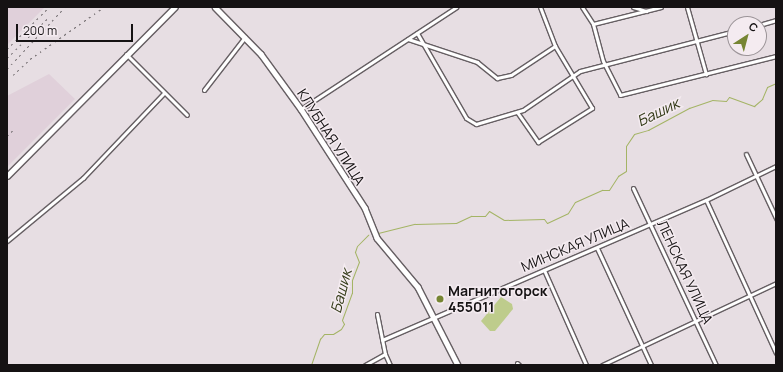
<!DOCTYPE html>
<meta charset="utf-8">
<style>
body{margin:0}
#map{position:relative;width:783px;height:372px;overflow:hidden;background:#e7dee3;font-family:Manrope,sans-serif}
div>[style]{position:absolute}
.built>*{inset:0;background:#e0d0da}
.green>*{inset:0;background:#becc8c}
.stream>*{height:1px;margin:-0.5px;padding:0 0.5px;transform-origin:0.5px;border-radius:0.5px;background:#a4b465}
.roads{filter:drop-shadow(1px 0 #665f63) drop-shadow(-1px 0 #665f63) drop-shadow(0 1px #665f63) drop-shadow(0 -1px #665f63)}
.street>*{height:3px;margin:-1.5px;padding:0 1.5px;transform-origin:1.5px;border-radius:1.5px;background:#fff}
.secondary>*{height:4.5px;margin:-2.25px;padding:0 2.25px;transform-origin:2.25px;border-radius:2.25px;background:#fff}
.rail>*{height:1px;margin-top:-0.5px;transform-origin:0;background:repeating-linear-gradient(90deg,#767073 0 2px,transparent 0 6px)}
.dots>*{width:11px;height:11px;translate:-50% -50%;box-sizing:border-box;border:2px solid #f4ebf0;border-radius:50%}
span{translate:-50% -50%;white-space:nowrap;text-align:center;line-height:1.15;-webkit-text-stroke:3px #f4ebf0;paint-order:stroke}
.street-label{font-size:14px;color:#151213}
.poi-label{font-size:14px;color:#151213;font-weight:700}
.left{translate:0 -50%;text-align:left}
.water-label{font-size:15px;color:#323916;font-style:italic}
.frame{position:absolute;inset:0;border:8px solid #151213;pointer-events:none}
.north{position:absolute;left:727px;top:16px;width:40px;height:40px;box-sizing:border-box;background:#f4ebf0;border:1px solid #9b9498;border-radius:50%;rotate:36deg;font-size:11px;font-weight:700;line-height:16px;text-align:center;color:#151213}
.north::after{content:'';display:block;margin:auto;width:14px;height:18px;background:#768533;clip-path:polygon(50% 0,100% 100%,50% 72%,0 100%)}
.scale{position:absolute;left:16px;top:24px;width:117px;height:18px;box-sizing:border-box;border:2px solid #151213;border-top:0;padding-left:5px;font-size:12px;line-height:14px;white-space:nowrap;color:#151213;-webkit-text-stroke:3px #f4ebf0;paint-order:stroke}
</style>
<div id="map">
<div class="built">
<div style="clip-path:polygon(7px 7px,45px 7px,7px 45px)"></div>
<div style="clip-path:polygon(49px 74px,75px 99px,7px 167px,7px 96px)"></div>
</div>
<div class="green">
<div style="clip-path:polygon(501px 297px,512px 304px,513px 309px,495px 331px,490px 331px,481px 321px)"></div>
</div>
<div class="stream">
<div style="left:378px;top:233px;width:38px;rotate:-14deg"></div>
<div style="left:415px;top:224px;width:41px;rotate:-1.4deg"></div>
<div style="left:456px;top:223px;width:17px;rotate:-25deg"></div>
<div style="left:471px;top:216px;width:14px"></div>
<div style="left:485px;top:216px;width:6px;rotate:-51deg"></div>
<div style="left:489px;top:211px;width:17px;rotate:31deg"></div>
<div style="left:504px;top:220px;width:40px;rotate:-1.4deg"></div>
<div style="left:544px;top:219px;width:5px;rotate:53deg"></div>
<div style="left:547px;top:223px;width:23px;rotate:-25deg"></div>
<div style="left:568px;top:213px;width:13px;rotate:-58deg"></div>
<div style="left:575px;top:202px;width:30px;rotate:-24deg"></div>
<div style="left:602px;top:190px;width:7px"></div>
<div style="left:609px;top:190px;width:17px;rotate:-57deg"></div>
<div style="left:618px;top:176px;width:9px;rotate:-32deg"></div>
<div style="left:626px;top:171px;width:25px;rotate:-90deg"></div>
<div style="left:626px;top:146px;width:14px;rotate:-56deg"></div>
<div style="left:634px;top:134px;width:15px;rotate:-16deg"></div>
<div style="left:648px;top:130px;width:47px;rotate:-28.2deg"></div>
<div style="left:689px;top:108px;width:24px;rotate:-19deg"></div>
<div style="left:712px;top:100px;width:14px;rotate:4deg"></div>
<div style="left:726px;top:101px;width:5px;rotate:-53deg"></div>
<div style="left:729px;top:97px;width:27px;rotate:20deg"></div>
<div style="left:754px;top:106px;width:11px;rotate:-41deg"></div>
<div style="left:762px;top:99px;width:13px;rotate:-67deg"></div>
<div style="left:767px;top:87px;width:10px;rotate:-24deg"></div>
<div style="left:311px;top:365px;width:28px;rotate:-71deg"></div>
<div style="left:320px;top:339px;width:6px;rotate:-51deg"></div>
<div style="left:324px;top:334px;width:9px"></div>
<div style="left:333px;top:334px;width:9px;rotate:-32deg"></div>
<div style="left:341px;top:329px;width:6px;rotate:-59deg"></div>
<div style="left:344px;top:324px;width:4px;rotate:-117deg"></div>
<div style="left:342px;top:320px;width:29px;rotate:-70deg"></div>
<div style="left:352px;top:293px;width:13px;rotate:-90deg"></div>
<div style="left:352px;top:280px;width:19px;rotate:-69deg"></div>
<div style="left:359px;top:262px;width:11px;rotate:-112deg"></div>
<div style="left:355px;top:252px;width:6px;rotate:-72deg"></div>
<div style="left:357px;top:246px;width:16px;rotate:-45deg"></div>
</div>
<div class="roads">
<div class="street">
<div style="left:582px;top:7px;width:20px;rotate:57deg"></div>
<div style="left:593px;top:24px;width:38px;rotate:75deg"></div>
<div style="left:603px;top:61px;width:38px;rotate:63deg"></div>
<div style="left:620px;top:95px;width:161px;rotate:-14deg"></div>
<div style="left:633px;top:7px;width:14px;rotate:17deg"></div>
<div style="left:687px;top:7px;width:70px;rotate:74.2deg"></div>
<div style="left:593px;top:24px;width:70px;rotate:-14deg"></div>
<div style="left:759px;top:25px;width:18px;rotate:-16deg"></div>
<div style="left:417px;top:33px;width:98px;rotate:60deg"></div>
<div style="left:466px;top:118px;width:12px;rotate:31deg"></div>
<div style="left:476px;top:124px;width:49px;rotate:-16.6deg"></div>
<div style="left:523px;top:110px;width:69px;rotate:-34.4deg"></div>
<div style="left:580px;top:71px;width:160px;rotate:-14.5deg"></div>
<div style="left:408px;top:39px;width:73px;rotate:18.4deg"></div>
<div style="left:477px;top:62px;width:26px;rotate:39deg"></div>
<div style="left:497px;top:78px;width:14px;rotate:-12deg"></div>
<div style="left:511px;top:75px;width:53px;rotate:-33.4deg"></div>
<div style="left:126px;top:54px;width:86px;rotate:45deg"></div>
<div style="left:204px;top:90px;width:67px;rotate:-52.3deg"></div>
<div style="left:301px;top:109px;width:186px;rotate:-33.3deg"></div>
<div style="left:517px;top:112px;width:37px;rotate:55deg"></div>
<div style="left:538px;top:142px;width:64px;rotate:-32.2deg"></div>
<div style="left:592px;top:108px;width:72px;rotate:-120.8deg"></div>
<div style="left:555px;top:46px;width:42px;rotate:-111deg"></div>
<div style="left:746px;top:154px;width:71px;rotate:64.9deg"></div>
<div style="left:633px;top:188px;width:195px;rotate:64.9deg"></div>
<div style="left:706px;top:200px;width:168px;rotate:65.4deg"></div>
<div style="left:7px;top:241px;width:99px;rotate:-39.7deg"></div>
<div style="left:83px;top:178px;width:117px;rotate:-46.4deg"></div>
<div style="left:597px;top:248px;width:129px;rotate:65.2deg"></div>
<div style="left:544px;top:270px;width:104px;rotate:66.1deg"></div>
<div style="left:377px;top:314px;width:41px;rotate:78.7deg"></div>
<div style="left:385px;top:354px;width:12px;rotate:66deg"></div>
<div style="left:382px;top:340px;width:353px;rotate:-23.4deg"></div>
<div style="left:706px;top:200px;width:78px;rotate:-25.9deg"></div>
<div style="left:517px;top:363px;width:3px;rotate:45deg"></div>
<div style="left:365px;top:365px;width:23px;rotate:-29deg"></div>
<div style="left:602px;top:365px;width:192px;rotate:-25.2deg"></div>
</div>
<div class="secondary">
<div style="left:215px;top:7px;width:66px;rotate:45.6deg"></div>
<div style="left:261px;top:54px;width:68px;rotate:54deg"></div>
<div style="left:301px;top:109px;width:118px;rotate:57.1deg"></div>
<div style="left:365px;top:208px;width:32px;rotate:68deg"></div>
<div style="left:377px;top:238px;width:64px;rotate:50.1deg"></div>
<div style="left:418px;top:287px;width:88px;rotate:62.9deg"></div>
<div style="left:7px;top:176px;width:238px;rotate:-45.2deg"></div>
</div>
</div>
<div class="rail">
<div style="left:7px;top:49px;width:59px;rotate:-45deg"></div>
<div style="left:7px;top:58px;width:60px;rotate:-44.3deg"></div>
<div style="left:7px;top:69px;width:85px;rotate:-46.9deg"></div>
<div style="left:13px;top:75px;width:23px;rotate:-43deg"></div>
<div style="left:30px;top:59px;width:90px;rotate:-35.1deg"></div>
<div style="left:7px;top:136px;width:8px;rotate:-45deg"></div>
</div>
<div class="dots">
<div style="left:440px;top:299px;background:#768533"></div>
</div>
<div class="street-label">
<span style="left:331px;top:137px;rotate:57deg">КЛУБНАЯ УЛИЦА</span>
<span style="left:575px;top:245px;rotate:-23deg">МИНСКАЯ УЛИЦА</span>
<span style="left:685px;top:272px;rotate:65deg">ЛЕНСКАЯ УЛИЦА</span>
</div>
<div class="poi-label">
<span class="left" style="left:448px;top:299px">Магнитогорск<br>455011</span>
</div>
<div class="water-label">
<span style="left:658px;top:112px;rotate:-26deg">Башик</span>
<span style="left:341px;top:291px;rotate:-75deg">Башик</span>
</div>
<div class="frame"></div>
<div class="north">С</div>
<div class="scale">200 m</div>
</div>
